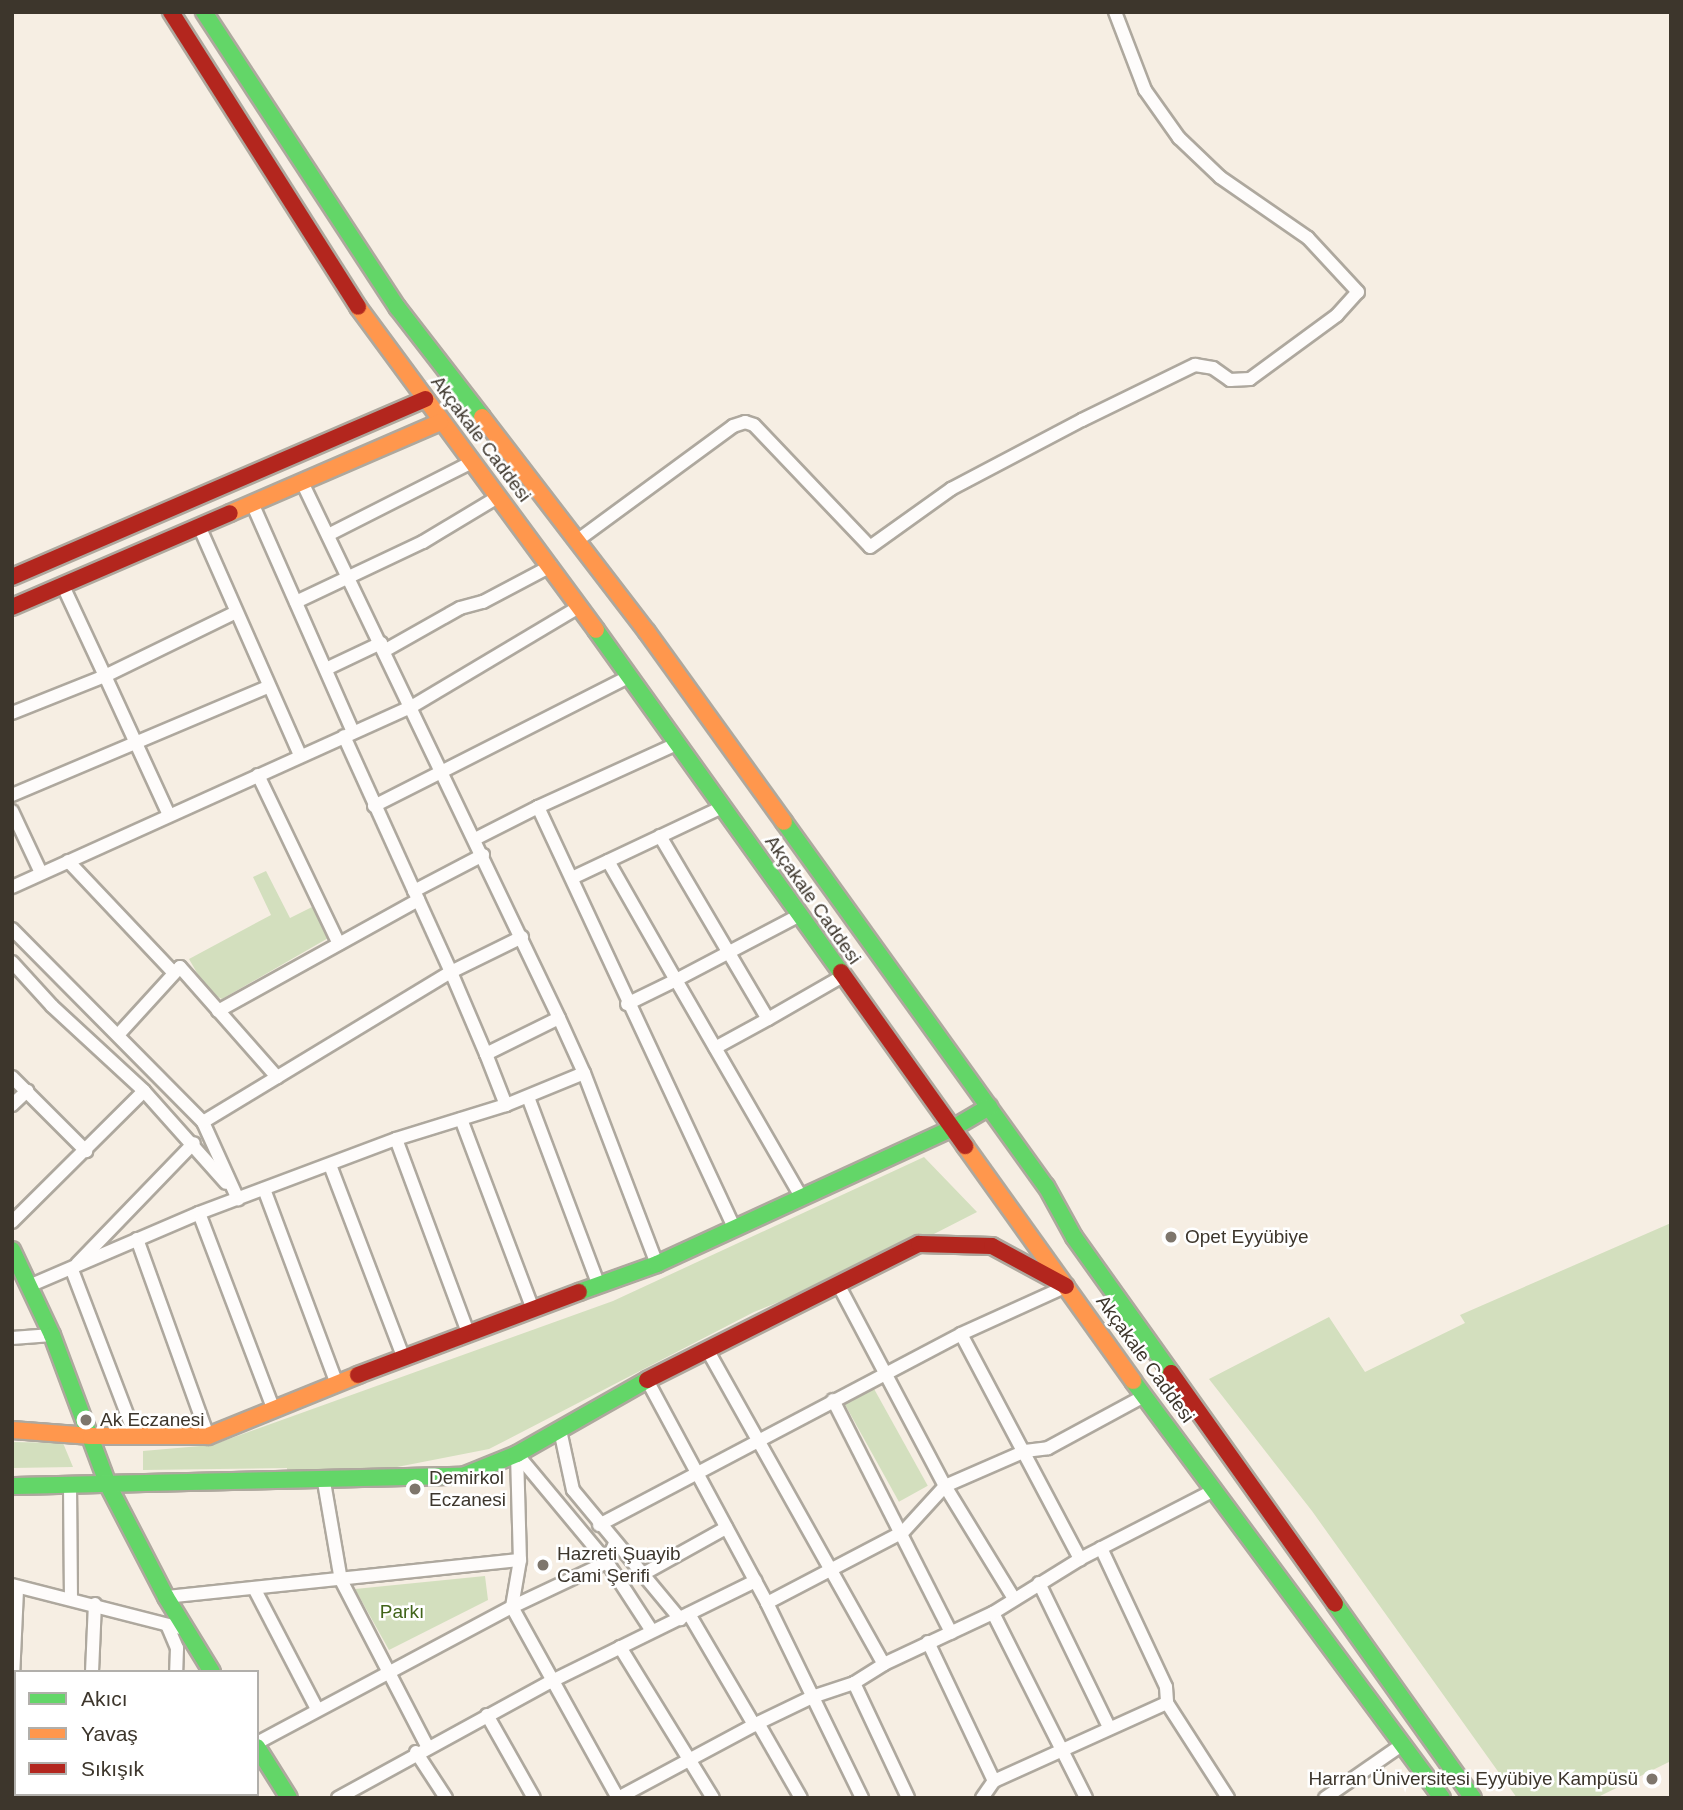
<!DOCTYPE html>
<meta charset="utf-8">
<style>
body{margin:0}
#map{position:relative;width:1683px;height:1810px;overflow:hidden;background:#f6eee3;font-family:Helvetica,sans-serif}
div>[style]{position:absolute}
.green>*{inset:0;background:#d3dfbe;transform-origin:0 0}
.roads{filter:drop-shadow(2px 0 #aea89e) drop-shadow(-2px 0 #aea89e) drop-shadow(0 2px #aea89e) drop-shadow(0 -2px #aea89e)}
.street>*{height:12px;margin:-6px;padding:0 6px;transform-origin:6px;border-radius:6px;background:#fefcfb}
.fast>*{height:16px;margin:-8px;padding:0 8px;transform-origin:8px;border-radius:8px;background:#63d668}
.slow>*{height:16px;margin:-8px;padding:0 8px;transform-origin:8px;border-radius:8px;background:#ff974d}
.jam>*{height:16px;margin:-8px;padding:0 8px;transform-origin:8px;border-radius:8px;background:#b3261e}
.dots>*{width:19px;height:19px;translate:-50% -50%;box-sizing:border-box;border:4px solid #fff;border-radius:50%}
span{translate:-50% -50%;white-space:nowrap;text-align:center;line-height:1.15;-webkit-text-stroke:5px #fff;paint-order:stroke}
.street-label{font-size:19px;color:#3d362c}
.poi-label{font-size:19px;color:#3d362c}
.left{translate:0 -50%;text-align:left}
.right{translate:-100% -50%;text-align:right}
.park-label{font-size:19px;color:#41641a}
.frame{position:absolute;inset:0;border:14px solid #3d362c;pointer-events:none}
.legend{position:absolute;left:14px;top:1670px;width:245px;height:126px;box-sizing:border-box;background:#fff;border:2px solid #b1afab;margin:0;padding:9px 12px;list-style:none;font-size:21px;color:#3d362c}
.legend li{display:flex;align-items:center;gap:14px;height:35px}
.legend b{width:35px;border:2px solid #b1afab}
</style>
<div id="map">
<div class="green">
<div style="clip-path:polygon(266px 871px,290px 918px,314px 906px,330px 937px,222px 999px,208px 992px,189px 959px,271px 915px,253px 877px)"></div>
<div style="clip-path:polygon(924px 1157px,977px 1212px,887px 1258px,754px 1312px,489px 1449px,346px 1477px,287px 1478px,287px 1468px,143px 1470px,143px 1451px,212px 1445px,613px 1301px)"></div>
<div style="clip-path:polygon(1671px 1223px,1671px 1761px,1596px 1798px,1517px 1798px,1312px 1511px,1209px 1379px,1329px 1317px,1365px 1372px,1465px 1323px,1460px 1315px)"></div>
<div style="left:873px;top:1387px;width:113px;height:33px;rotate:61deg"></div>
<div style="clip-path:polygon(12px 1442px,63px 1443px,73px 1467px,12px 1468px)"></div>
<div style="clip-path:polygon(485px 1576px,488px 1600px,389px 1650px,355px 1589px)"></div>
</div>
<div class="roads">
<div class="street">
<div style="left:302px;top:482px;width:594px;rotate:64.38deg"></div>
<div style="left:252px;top:503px;width:250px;rotate:66.2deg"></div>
<div style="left:199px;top:526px;width:250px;rotate:66.2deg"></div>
<div style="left:328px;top:535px;width:159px;rotate:-26.9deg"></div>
<div style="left:578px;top:540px;width:192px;rotate:-36.3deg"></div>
<div style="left:733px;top:426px;width:13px;rotate:-18deg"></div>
<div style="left:745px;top:422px;width:9px;rotate:18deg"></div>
<div style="left:754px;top:425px;width:168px;rotate:46.4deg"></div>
<div style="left:870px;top:547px;width:100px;rotate:-35.6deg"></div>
<div style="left:951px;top:489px;width:148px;rotate:-27.8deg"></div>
<div style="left:1082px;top:420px;width:126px;rotate:-26deg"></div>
<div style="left:1195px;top:365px;width:18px;rotate:9deg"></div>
<div style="left:1213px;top:368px;width:21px;rotate:35deg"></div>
<div style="left:1230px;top:380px;width:20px;rotate:-3deg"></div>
<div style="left:1250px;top:379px;width:108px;rotate:-36.3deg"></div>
<div style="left:1337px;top:315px;width:31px;rotate:-48deg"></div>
<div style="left:1358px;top:292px;width:74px;rotate:-132.8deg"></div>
<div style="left:1308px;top:238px;width:107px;rotate:-145.3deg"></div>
<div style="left:1220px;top:177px;width:57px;rotate:-136.4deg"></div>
<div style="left:1179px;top:138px;width:59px;rotate:-125.3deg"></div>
<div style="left:1145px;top:90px;width:84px;rotate:-111deg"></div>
<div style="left:296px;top:602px;width:140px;rotate:-25.3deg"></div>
<div style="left:423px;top:542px;width:87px;rotate:-31deg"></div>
<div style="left:384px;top:651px;width:87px;rotate:-29.5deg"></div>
<div style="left:460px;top:608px;width:24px;rotate:-15deg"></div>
<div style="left:483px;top:602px;width:77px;rotate:-27.9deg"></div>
<div style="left:326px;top:669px;width:61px;rotate:-25.3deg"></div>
<div style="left:12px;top:713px;width:100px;rotate:-21.7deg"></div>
<div style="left:105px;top:676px;width:99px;rotate:-115deg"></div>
<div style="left:258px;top:775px;width:187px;rotate:64.4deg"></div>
<div style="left:12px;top:795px;width:278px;rotate:-22.9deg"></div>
<div style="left:374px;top:806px;width:287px;rotate:-26.9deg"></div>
<div style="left:538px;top:807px;width:152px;rotate:-24.5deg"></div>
<div style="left:12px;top:811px;width:68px;rotate:64.9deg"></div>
<div style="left:169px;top:815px;width:153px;rotate:-114.7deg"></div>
<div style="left:105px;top:676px;width:144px;rotate:-26deg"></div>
<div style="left:660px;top:836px;width:212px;rotate:59.5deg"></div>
<div style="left:768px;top:1019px;width:60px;rotate:151.3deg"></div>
<div style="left:475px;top:839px;width:71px;rotate:-26.9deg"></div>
<div style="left:538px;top:807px;width:466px;rotate:65deg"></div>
<div style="left:68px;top:861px;width:154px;rotate:46.6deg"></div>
<div style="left:608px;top:861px;width:137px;rotate:60.3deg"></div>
<div style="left:676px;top:980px;width:138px;rotate:-27.7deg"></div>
<div style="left:572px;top:878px;width:166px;rotate:-25.3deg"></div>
<div style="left:12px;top:887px;width:438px;rotate:-24.3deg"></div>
<div style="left:411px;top:707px;width:196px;rotate:-30.8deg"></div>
<div style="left:414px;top:891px;width:78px;rotate:-27.6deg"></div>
<div style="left:12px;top:929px;width:272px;rotate:45.3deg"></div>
<div style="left:203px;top:1122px;width:85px;rotate:65.6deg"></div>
<div style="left:522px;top:937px;width:79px;rotate:153.8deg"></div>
<div style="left:451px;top:972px;width:89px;rotate:66.9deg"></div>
<div style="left:486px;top:1054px;width:81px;rotate:-26.3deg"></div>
<div style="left:559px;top:1018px;width:60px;rotate:65.6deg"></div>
<div style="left:12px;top:962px;width:59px;rotate:47.7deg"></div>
<div style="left:52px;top:1006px;width:125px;rotate:42.7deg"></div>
<div style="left:144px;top:1091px;width:123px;rotate:48.3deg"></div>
<div style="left:627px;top:1004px;width:55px;rotate:-26.1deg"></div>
<div style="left:676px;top:980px;width:252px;rotate:60deg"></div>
<div style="left:218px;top:1011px;width:229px;rotate:-29deg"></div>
<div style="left:768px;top:1019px;width:84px;rotate:-29.9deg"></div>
<div style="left:118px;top:1035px;width:92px;rotate:-47.6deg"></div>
<div style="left:180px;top:967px;width:147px;rotate:48.6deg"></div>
<div style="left:486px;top:1054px;width:55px;rotate:68.6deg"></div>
<div style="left:12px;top:1077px;width:105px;rotate:45deg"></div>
<div style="left:528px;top:1097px;width:202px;rotate:69.4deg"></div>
<div style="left:12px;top:1105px;width:21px;rotate:-43deg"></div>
<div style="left:461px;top:1119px;width:204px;rotate:69.3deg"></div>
<div style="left:203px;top:1122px;width:290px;rotate:-31.2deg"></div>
<div style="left:451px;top:972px;width:259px;rotate:-114.4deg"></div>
<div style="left:396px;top:1139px;width:207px;rotate:69.6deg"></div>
<div style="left:330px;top:1165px;width:204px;rotate:69.1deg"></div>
<div style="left:264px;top:1189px;width:206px;rotate:69.5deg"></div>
<div style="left:199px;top:1213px;width:209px;rotate:69.2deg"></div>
<div style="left:12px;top:1222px;width:186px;rotate:-44.8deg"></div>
<div style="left:137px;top:1239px;width:209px;rotate:70.2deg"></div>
<div style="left:77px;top:1264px;width:168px;rotate:-46deg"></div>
<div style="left:72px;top:1270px;width:177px;rotate:69.1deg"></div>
<div style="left:838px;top:1284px;width:229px;rotate:62.1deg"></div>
<div style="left:945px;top:1486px;width:130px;rotate:58.5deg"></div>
<div style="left:29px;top:1286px;width:185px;rotate:-23.2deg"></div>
<div style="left:199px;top:1213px;width:210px;rotate:-20.6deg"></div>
<div style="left:396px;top:1139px;width:115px;rotate:-17.2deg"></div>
<div style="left:506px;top:1105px;width:84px;rotate:-22.3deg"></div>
<div style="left:584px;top:1073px;width:204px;rotate:69.1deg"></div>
<div style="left:961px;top:1334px;width:255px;rotate:62.1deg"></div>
<div style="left:12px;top:1338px;width:40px;rotate:-4.3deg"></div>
<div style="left:708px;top:1351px;width:359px;rotate:60.7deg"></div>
<div style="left:647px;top:1380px;width:253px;rotate:61.7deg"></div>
<div style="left:767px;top:1603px;width:217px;rotate:64deg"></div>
<div style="left:833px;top:1400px;width:261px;rotate:63.1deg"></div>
<div style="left:560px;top:1430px;width:61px;rotate:77.8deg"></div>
<div style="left:573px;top:1490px;width:168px;rotate:50.3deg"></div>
<div style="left:517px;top:1454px;width:106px;rotate:88.4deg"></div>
<div style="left:520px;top:1560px;width:48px;rotate:99.7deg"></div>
<div style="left:512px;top:1607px;width:218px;rotate:61deg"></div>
<div style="left:517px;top:1454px;width:141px;rotate:50.2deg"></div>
<div style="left:607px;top:1562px;width:82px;rotate:56.9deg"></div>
<div style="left:324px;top:1482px;width:99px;rotate:80.2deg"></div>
<div style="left:341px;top:1580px;width:187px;rotate:62.6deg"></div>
<div style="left:70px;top:1485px;width:112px;rotate:89.5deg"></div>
<div style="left:599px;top:1525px;width:409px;rotate:-27.8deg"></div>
<div style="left:961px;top:1334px;width:116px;rotate:-24.4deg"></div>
<div style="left:1101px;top:1548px;width:153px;rotate:64.9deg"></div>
<div style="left:1166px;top:1687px;width:16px;rotate:86deg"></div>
<div style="left:645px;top:1573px;width:93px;rotate:-29.1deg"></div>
<div style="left:1039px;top:1583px;width:160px;rotate:64.1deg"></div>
<div style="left:12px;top:1585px;width:179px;rotate:14.3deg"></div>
<div style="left:254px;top:1588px;width:136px;rotate:62.5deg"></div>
<div style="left:166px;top:1597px;width:356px;rotate:-6deg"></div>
<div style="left:767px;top:1603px;width:153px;rotate:-27.6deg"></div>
<div style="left:903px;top:1532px;width:62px;rotate:-47.6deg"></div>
<div style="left:945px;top:1486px;width:87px;rotate:-23.6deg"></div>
<div style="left:1025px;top:1451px;width:23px;rotate:-7deg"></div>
<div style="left:1048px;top:1448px;width:109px;rotate:-28.4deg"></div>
<div style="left:993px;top:1613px;width:207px;rotate:63.3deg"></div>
<div style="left:689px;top:1614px;width:129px;rotate:59.6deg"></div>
<div style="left:168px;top:1627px;width:23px;rotate:67deg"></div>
<div style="left:177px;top:1648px;width:24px;rotate:92deg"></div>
<div style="left:928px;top:1642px;width:154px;rotate:64.6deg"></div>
<div style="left:620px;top:1647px;width:177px;rotate:58.4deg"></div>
<div style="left:92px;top:1672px;width:68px;rotate:-87.5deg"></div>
<div style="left:854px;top:1683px;width:127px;rotate:64.8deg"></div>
<div style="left:12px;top:1700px;width:111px;rotate:-87.4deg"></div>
<div style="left:487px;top:1715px;width:95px;rotate:60.5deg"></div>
<div style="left:758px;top:1723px;width:86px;rotate:60.2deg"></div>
<div style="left:257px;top:1743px;width:289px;rotate:-28.1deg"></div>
<div style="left:512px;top:1607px;width:105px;rotate:-25.3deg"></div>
<div style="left:607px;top:1562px;width:21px;rotate:-67deg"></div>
<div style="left:416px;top:1752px;width:55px;rotate:56.9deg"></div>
<div style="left:87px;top:1798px;width:4px;rotate:-90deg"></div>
<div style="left:172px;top:1798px;width:4px;rotate:-90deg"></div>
<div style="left:338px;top:1798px;width:242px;rotate:-28.7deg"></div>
<div style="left:550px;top:1682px;width:229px;rotate:-26.2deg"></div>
<div style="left:618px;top:1798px;width:159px;rotate:-28.2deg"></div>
<div style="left:758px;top:1723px;width:60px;rotate:-25.7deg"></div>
<div style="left:812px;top:1697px;width:44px;rotate:-18.4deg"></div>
<div style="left:854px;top:1683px;width:36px;rotate:-32deg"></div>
<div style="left:884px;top:1664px;width:120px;rotate:-25.1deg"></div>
<div style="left:993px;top:1613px;width:102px;rotate:-31.8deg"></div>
<div style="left:1080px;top:1559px;width:151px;rotate:-27.2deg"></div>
<div style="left:982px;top:1798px;width:21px;rotate:-55deg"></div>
<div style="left:994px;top:1781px;width:190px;rotate:-24.3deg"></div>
<div style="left:1167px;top:1703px;width:113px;rotate:57.3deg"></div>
<div style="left:1325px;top:1798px;width:95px;rotate:-34.7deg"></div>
</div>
<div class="fast">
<div style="left:204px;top:12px;width:353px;rotate:56.8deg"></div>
<div style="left:397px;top:307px;width:139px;rotate:52.3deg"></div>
<div style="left:596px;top:630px;width:421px;rotate:54.4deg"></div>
<div style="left:784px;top:822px;width:448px;rotate:54.3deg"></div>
<div style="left:1046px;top:1186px;width:58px;rotate:61.2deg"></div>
<div style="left:1074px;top:1237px;width:167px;rotate:54.5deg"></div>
<div style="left:12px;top:1250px;width:94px;rotate:64.8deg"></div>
<div style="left:52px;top:1335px;width:160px;rotate:69.5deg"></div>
<div style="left:108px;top:1485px;width:126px;rotate:62.6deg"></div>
<div style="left:166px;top:1597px;width:88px;rotate:58.5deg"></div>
<div style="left:579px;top:1292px;width:83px;rotate:-19.7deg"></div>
<div style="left:657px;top:1264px;width:326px;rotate:-24.7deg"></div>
<div style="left:953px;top:1128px;width:42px;rotate:-30.3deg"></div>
<div style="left:1133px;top:1381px;width:519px;rotate:53.46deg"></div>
<div style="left:12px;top:1486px;width:451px;rotate:-1.3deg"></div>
<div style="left:463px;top:1476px;width:58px;rotate:-22.2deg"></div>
<div style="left:517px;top:1454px;width:150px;rotate:-29.6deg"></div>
<div style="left:1335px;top:1604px;width:238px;rotate:54.6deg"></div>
<div style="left:257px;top:1747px;width:60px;rotate:57.9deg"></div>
</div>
<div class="slow">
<div style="left:358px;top:307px;width:401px;rotate:53.6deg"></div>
<div style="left:482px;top:417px;width:271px;rotate:52.5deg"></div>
<div style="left:647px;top:632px;width:234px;rotate:54.2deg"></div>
<div style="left:230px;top:513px;width:229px;rotate:-23.4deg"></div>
<div style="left:965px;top:1146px;width:289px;rotate:54.4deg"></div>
<div style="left:12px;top:1430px;width:79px;rotate:4.3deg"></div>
<div style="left:91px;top:1436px;width:117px"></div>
<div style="left:208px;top:1436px;width:162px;rotate:-22.1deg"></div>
</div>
<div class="jam">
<div style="left:171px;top:12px;width:349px;rotate:57.6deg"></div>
<div style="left:12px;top:577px;width:450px;rotate:-23.3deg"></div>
<div style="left:12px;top:607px;width:237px;rotate:-23.3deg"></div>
<div style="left:841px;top:972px;width:214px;rotate:54.5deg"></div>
<div style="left:1171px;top:1373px;width:283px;rotate:54.6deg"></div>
<div style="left:358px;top:1375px;width:236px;rotate:-20.6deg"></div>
<div style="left:647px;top:1380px;width:304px;rotate:-26.6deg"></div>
<div style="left:919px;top:1244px;width:73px;rotate:1.6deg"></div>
<div style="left:992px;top:1246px;width:84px;rotate:28.4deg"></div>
</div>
</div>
<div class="dots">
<div style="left:1171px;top:1237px;background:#7e766c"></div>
<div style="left:86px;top:1420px;background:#7e766c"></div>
<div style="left:415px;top:1489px;background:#7e766c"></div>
<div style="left:543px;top:1565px;background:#7e766c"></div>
<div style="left:1652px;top:1779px;background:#7e766c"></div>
</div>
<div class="street-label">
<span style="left:481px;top:439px;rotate:53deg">Akçakale Caddesi</span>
<span style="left:813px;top:900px;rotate:55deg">Akçakale Caddesi</span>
<span style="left:1145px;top:1359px;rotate:54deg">Akçakale Caddesi</span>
</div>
<div class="poi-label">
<span class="left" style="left:1185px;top:1237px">Opet Eyyübiye</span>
<span class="left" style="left:100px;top:1420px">Ak Eczanesi</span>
<span class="left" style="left:429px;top:1489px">Demirkol<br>Eczanesi</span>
<span class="left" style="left:557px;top:1565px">Hazreti Şuayib<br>Cami Şerifi</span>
<span class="right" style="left:1638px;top:1779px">Harran Üniversitesi Eyyübiye Kampüsü</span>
</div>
<div class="park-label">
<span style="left:402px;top:1612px">Parkı</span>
</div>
<div class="frame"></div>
<ul class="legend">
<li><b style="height:9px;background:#63d668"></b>Akıcı</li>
<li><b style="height:9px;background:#ff974d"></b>Yavaş</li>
<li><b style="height:9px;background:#b3261e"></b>Sıkışık</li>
</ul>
</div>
